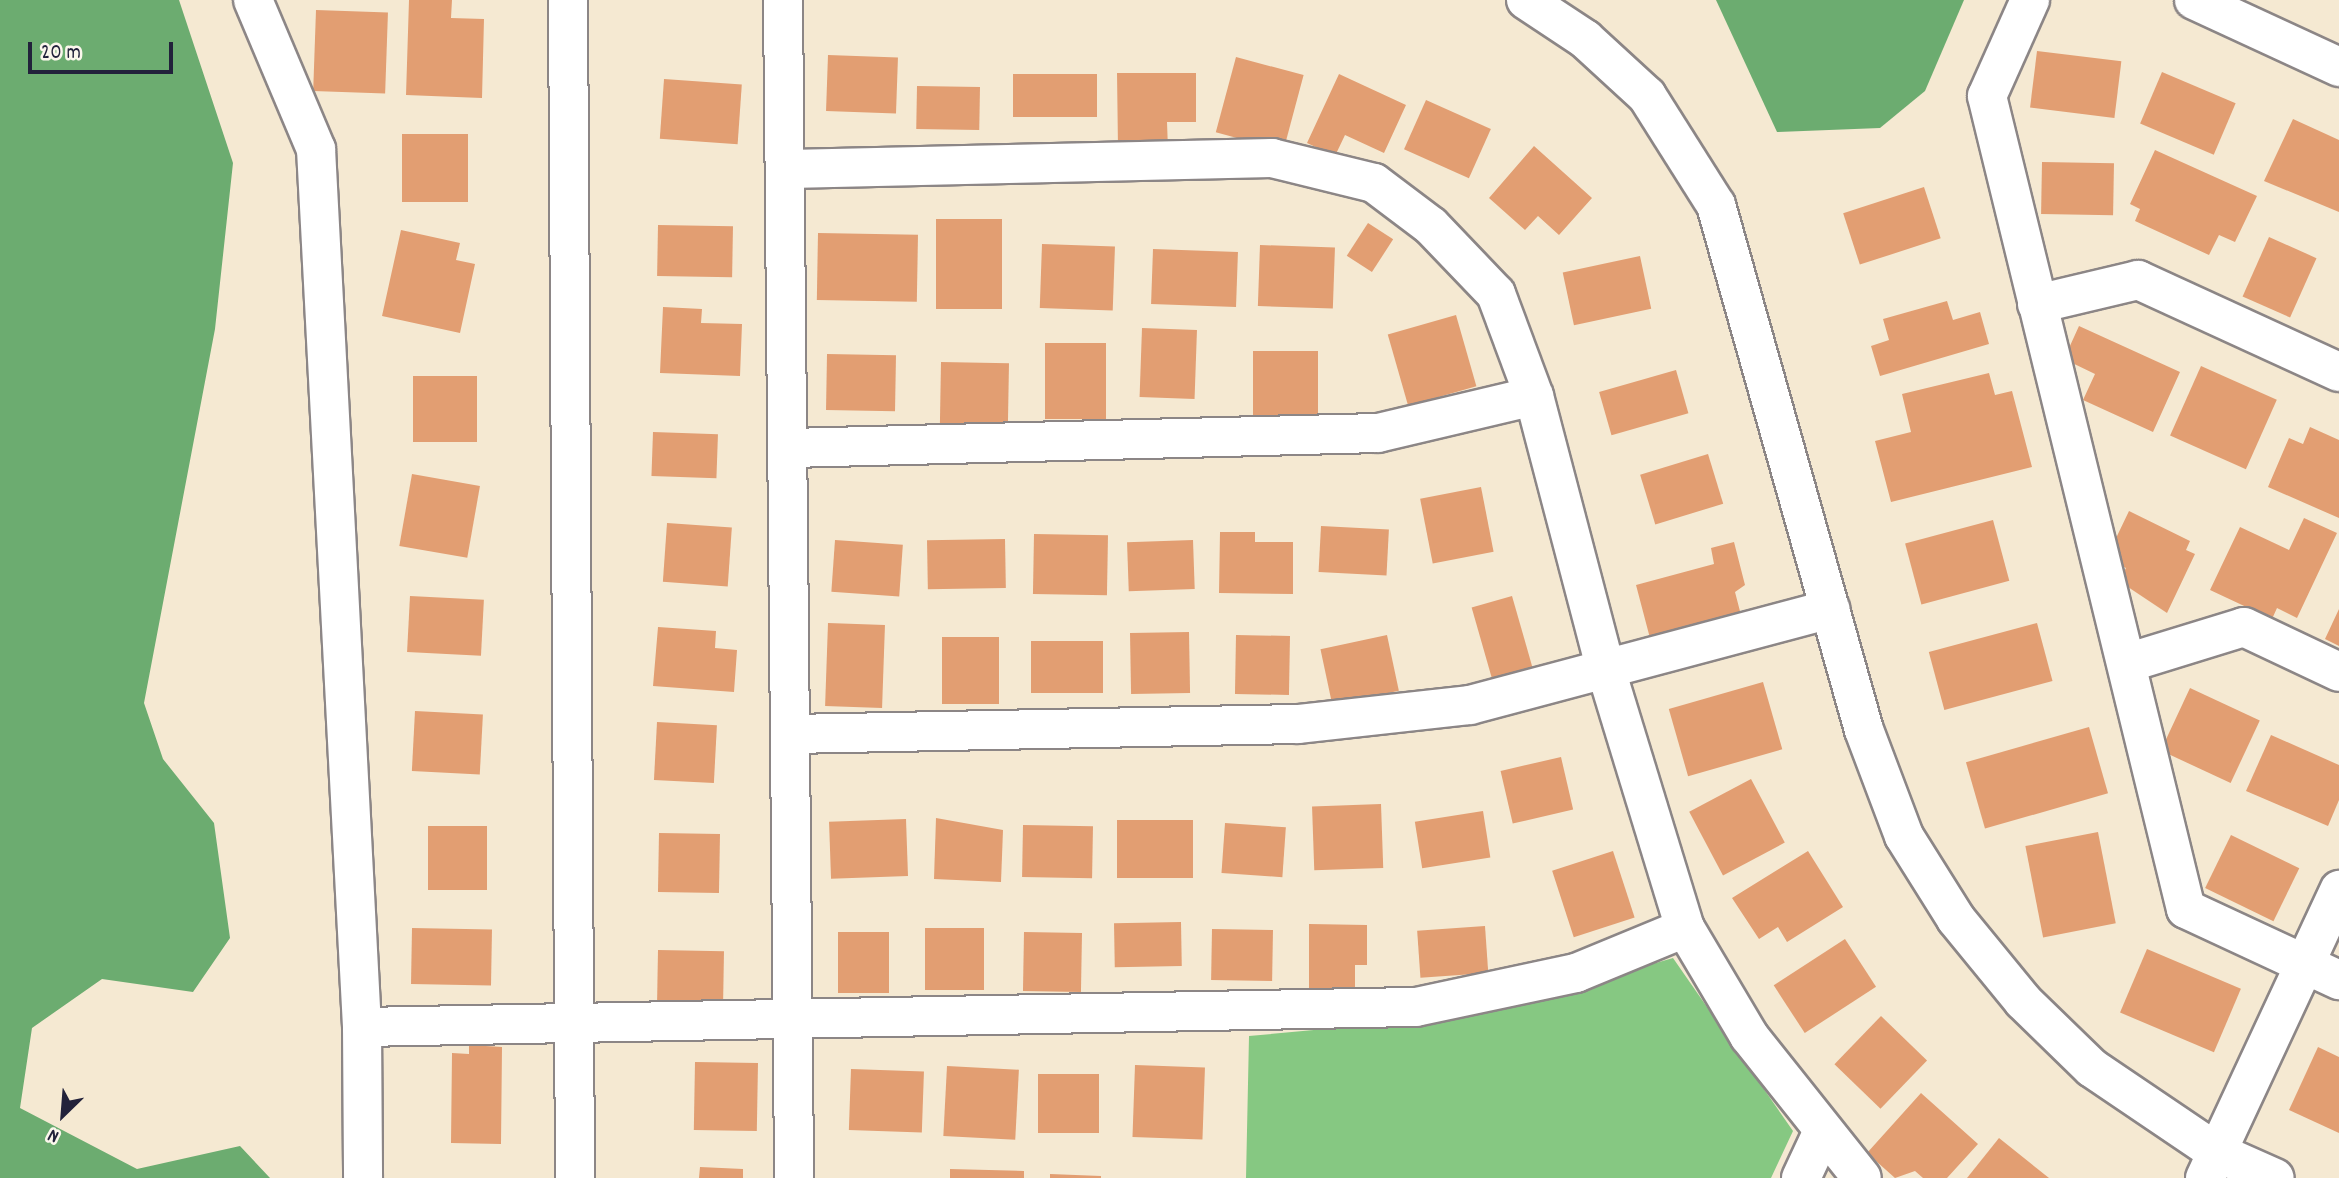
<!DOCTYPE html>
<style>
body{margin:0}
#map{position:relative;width:2339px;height:1178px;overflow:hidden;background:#f5e9d2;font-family:Dekko,sans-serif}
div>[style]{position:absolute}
.green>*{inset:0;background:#86c882}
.forest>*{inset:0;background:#6cac70}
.building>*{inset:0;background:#e29e72;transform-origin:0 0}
.roads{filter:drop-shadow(2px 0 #8c8686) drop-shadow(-2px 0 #8c8686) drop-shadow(0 2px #8c8686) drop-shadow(0 -2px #8c8686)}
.minor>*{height:38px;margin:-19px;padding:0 19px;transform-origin:19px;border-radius:19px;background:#fff}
span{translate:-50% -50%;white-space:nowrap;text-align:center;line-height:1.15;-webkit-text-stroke:5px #fbf7ec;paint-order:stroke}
.north{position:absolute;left:28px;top:1080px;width:70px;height:70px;-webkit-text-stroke:5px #fbf7ec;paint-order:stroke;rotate:205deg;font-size:19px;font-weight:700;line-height:28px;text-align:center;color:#22223b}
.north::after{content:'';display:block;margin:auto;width:24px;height:32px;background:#22223b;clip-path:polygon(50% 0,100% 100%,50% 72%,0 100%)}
.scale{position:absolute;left:28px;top:42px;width:145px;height:32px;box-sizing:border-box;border:4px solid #22223b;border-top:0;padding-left:9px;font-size:21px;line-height:24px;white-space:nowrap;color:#22223b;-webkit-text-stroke:5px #fbf7ec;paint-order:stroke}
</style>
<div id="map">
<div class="green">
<div style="clip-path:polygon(1673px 958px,1793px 1131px,1771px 1178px,1246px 1178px,1249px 1036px,1478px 1015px)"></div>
</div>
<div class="forest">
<div style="clip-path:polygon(0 0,179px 0,233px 163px,215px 329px,144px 703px,163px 759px,214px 823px,230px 938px,193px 992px,102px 979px,32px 1028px,20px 1108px,137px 1169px,240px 1146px,270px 1178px,0 1178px)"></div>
<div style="clip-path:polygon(1716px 0,1964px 0,1925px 91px,1880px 128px,1777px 132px)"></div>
</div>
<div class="building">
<div style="clip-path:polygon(409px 0,452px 0,451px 18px,484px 19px,482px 98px,406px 95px)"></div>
<div style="left:316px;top:10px;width:72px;height:81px;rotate:2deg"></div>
<div style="left:2037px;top:51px;width:85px;height:57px;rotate:7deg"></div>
<div style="left:828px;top:55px;width:70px;height:56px;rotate:2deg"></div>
<div style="left:1236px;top:57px;width:70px;height:78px;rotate:15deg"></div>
<div style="left:2162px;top:72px;width:80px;height:56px;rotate:23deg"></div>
<div style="clip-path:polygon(1117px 73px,1196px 73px,1196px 122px,1167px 122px,1168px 149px,1118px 149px)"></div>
<div style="left:1013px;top:74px;width:84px;height:43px"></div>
<div style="clip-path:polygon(1339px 74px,1406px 105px,1384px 153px,1345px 135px,1335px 156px,1307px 143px)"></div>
<div style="left:664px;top:79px;width:78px;height:60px;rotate:4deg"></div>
<div style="left:917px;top:86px;width:63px;height:43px;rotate:1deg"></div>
<div style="left:1426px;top:100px;width:71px;height:54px;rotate:24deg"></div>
<div style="clip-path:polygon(2293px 119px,2339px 140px,2339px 212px,2264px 181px)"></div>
<div style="left:402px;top:134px;width:66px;height:68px"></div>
<div style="clip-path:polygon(1534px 146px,1592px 198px,1559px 235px,1538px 216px,1525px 230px,1489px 198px)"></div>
<div style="clip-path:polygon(2155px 150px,2257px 196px,2235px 242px,2219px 235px,2209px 255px,2135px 221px,2140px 209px,2130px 204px)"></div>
<div style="left:2042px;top:162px;width:72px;height:52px;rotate:1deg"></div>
<div style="left:1924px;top:187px;width:54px;height:85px;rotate:72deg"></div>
<div style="left:936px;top:219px;width:66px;height:90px"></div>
<div style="left:1368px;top:223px;width:30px;height:39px;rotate:33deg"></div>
<div style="left:658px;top:225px;width:75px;height:51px;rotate:1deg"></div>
<div style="clip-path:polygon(401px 230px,460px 243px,456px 260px,475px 264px,460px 333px,382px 316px)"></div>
<div style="left:818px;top:233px;width:100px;height:67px;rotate:1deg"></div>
<div style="left:2269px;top:237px;width:52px;height:65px;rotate:24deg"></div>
<div style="left:1042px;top:244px;width:73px;height:64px;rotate:2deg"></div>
<div style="left:1260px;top:245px;width:75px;height:61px;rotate:2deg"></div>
<div style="left:1153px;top:249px;width:85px;height:55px;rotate:2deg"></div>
<div style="left:1640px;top:256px;width:54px;height:79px;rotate:78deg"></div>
<div style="clip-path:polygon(1947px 301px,1953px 320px,1980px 312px,1989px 344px,1880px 376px,1871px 346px,1889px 340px,1883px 319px)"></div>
<div style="clip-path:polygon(663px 307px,702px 309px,701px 323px,742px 324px,740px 376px,660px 373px)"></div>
<div style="left:1456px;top:315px;width:74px;height:71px;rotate:74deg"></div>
<div style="clip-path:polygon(2079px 326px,2180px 372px,2153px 432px,2083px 400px,2095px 374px,2064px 359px)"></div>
<div style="left:1142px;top:328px;width:55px;height:69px;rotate:2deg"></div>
<div style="left:1045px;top:343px;width:61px;height:76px"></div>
<div style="left:1253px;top:351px;width:65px;height:77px"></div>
<div style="left:827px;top:354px;width:69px;height:56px;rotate:1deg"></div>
<div style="left:941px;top:362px;width:68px;height:62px;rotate:1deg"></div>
<div style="left:2201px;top:366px;width:83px;height:76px;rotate:24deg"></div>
<div style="left:1676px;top:370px;width:45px;height:80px;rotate:74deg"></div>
<div style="clip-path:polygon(1989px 373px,1995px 395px,2012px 391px,2032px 467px,1891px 502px,1875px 441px,1911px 432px,1902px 394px)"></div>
<div style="left:413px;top:376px;width:64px;height:66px"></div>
<div style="clip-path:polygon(2310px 427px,2339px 440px,2339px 518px,2268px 487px,2289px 438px,2303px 444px)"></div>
<div style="left:653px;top:432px;width:65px;height:44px;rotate:2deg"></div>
<div style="left:1708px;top:454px;width:52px;height:71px;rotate:73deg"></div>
<div style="left:412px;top:474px;width:69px;height:73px;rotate:10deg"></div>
<div style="left:1481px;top:487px;width:66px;height:62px;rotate:79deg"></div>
<div style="clip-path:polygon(2129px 511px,2190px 541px,2186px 550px,2195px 554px,2167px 613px,2119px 581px,2126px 568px,2106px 559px)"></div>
<div style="clip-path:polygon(2304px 518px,2337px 533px,2297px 618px,2277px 608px,2272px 619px,2210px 590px,2240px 527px,2289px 550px)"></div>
<div style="left:1993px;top:520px;width:63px;height:91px;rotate:75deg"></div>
<div style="left:667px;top:523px;width:65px;height:59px;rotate:4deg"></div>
<div style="left:1321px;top:526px;width:68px;height:46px;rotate:3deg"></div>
<div style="clip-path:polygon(1220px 532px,1255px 532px,1255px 542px,1293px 542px,1293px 594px,1219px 593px)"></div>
<div style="left:1034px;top:534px;width:74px;height:60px;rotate:1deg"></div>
<div style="left:1005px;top:539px;width:49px;height:78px;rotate:89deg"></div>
<div style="left:835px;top:540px;width:68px;height:52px;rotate:4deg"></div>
<div style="left:1193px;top:540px;width:49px;height:66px;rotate:88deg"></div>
<div style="clip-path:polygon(1734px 542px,1745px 585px,1735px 592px,1742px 619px,1651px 642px,1636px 585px,1714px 564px,1711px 548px)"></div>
<div style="left:410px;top:596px;width:74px;height:56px;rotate:3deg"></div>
<div style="left:1512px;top:596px;width:74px;height:42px;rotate:74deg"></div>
<div style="clip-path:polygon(2339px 609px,2339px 646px,2325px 639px)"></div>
<div style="left:828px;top:623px;width:57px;height:83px;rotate:2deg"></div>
<div style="left:2037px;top:623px;width:60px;height:112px;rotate:75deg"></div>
<div style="clip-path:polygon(658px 627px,716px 631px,715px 648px,737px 650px,734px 692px,653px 686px)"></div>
<div style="left:1189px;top:632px;width:61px;height:59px;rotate:89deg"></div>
<div style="left:1236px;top:635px;width:54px;height:59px;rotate:1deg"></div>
<div style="left:1387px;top:635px;width:57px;height:68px;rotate:78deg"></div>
<div style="left:942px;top:637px;width:57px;height:67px"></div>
<div style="left:1031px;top:641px;width:72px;height:52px"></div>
<div style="left:1763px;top:682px;width:70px;height:98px;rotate:74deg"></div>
<div style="left:2190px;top:688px;width:77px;height:69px;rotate:25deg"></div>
<div style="left:415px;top:711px;width:68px;height:60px;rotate:3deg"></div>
<div style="left:657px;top:722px;width:60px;height:58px;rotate:3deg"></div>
<div style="left:2089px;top:727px;width:69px;height:128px;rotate:74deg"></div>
<div style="clip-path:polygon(2271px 735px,2339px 765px,2339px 800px,2328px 826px,2246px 791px)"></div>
<div style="left:1561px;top:757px;width:54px;height:62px;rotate:77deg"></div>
<div style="left:1751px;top:779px;width:72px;height:70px;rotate:62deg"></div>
<div style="left:1381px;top:804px;width:64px;height:69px;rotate:88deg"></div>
<div style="left:1483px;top:811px;width:47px;height:69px;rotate:81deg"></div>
<div style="clip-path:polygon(936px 818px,1003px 830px,1001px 882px,934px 879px)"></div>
<div style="left:906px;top:819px;width:57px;height:77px;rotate:88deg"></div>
<div style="left:1117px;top:820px;width:76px;height:58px"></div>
<div style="left:1225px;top:823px;width:61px;height:50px;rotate:4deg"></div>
<div style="left:1023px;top:825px;width:70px;height:52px;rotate:1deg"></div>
<div style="left:428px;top:826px;width:59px;height:64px"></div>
<div style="left:2098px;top:832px;width:93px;height:74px;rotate:79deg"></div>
<div style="left:659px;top:833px;width:61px;height:59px;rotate:1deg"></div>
<div style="left:2231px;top:835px;width:76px;height:59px;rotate:26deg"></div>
<div style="left:1613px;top:851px;width:70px;height:64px;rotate:72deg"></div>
<div style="clip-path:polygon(1808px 851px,1843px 907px,1787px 942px,1778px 927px,1759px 939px,1732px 898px)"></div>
<div style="left:1181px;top:922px;width:44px;height:67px;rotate:89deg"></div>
<div style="clip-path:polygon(1309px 924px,1367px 925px,1367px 965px,1355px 965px,1355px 997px,1309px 996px)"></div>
<div style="left:1485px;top:926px;width:47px;height:68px;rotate:86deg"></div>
<div style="left:412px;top:928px;width:80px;height:56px;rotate:1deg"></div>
<div style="left:925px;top:928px;width:59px;height:62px"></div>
<div style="left:1212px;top:929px;width:61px;height:51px;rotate:1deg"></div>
<div style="left:838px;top:932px;width:51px;height:61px"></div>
<div style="left:1024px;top:932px;width:58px;height:59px;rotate:1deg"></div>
<div style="left:1845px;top:939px;width:57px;height:85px;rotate:57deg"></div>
<div style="left:2147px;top:949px;width:102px;height:69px;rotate:23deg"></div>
<div style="left:658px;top:950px;width:66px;height:52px;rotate:1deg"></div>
<div style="left:1881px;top:1016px;width:64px;height:67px;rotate:44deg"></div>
<div style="clip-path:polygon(469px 1045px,502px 1047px,501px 1144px,451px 1143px,452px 1053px,469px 1054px)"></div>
<div style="clip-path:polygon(2318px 1047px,2339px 1057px,2339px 1133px,2289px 1110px)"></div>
<div style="left:695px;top:1062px;width:63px;height:68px;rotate:1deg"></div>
<div style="left:1135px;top:1065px;width:70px;height:72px;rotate:2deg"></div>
<div style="left:947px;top:1066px;width:72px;height:70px;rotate:3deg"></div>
<div style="left:851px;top:1069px;width:73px;height:61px;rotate:2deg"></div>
<div style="left:1038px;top:1074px;width:61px;height:59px"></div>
<div style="clip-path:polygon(1921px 1093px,1978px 1144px,1947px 1178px,1923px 1178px,1915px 1171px,1895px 1178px,1867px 1153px)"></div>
<div style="clip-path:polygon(1999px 1138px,2049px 1178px,1967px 1178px)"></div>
<div style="clip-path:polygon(700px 1167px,743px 1169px,743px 1178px,699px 1178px)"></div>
<div style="clip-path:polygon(950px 1169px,1024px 1171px,1024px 1178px,950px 1178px)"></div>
<div style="clip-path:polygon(1050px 1174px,1101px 1176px,1101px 1178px,1050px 1178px)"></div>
</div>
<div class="roads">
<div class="minor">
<div style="left:253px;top:0;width:162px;rotate:67.1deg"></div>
<div style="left:316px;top:149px;width:879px;rotate:87deg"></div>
<div style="left:362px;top:1027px;width:151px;rotate:89.6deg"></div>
<div style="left:568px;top:0;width:1178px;rotate:89.66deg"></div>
<div style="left:783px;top:0;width:1178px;rotate:89.46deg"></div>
<div style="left:1526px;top:0;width:71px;rotate:33.5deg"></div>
<div style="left:1585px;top:39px;width:84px;rotate:42.6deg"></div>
<div style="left:1647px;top:96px;width:129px;rotate:57.7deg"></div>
<div style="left:1716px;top:205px;width:545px;rotate:74.26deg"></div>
<div style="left:1864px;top:730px;width:113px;rotate:69.3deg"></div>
<div style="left:1904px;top:836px;width:98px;rotate:57.9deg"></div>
<div style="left:1956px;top:919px;width:106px;rotate:50.7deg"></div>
<div style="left:2023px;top:1001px;width:96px;rotate:44.2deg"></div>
<div style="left:2092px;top:1068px;width:150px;rotate:34.1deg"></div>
<div style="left:2216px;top:1152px;width:64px;rotate:23.8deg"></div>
<div style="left:2030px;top:0;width:105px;rotate:114.1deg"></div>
<div style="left:1987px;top:96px;width:837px;rotate:76.25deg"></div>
<div style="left:2186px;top:909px;width:169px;rotate:24.9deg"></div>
<div style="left:2194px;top:0;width:160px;rotate:24.8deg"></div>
<div style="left:789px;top:169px;width:483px;rotate:-1.3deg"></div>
<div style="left:1272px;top:158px;width:105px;rotate:13.8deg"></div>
<div style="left:1374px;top:183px;width:71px;rotate:37deg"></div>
<div style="left:1431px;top:226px;width:94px;rotate:46.3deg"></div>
<div style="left:1496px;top:294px;width:109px;rotate:69.6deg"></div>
<div style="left:1534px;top:396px;width:283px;rotate:75.3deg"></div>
<div style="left:1606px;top:670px;width:270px;rotate:73deg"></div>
<div style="left:1685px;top:928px;width:126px;rotate:59.3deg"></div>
<div style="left:1749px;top:1036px;width:181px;rotate:51.5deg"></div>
<div style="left:2037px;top:304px;width:104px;rotate:-13.4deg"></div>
<div style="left:2138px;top:280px;width:221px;rotate:24.6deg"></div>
<div style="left:790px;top:448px;width:588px;rotate:-1.46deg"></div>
<div style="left:1378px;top:433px;width:160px;rotate:-13.3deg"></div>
<div style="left:2127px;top:663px;width:122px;rotate:-17.1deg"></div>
<div style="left:2244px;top:627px;width:105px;rotate:25.3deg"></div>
<div style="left:791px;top:734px;width:507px;rotate:-1.13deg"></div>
<div style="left:1298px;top:724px;width:173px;rotate:-6.3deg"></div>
<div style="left:1470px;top:705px;width:373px;rotate:-14.9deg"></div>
<div style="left:362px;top:1027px;width:1054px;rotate:-1.09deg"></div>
<div style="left:1416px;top:1007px;width:164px;rotate:-12deg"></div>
<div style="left:1576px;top:973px;width:118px;rotate:-22.4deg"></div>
<div style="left:1801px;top:1178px;width:50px;rotate:-65deg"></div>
<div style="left:2205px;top:1178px;width:318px;rotate:-65deg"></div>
</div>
</div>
<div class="north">N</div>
<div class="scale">20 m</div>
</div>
